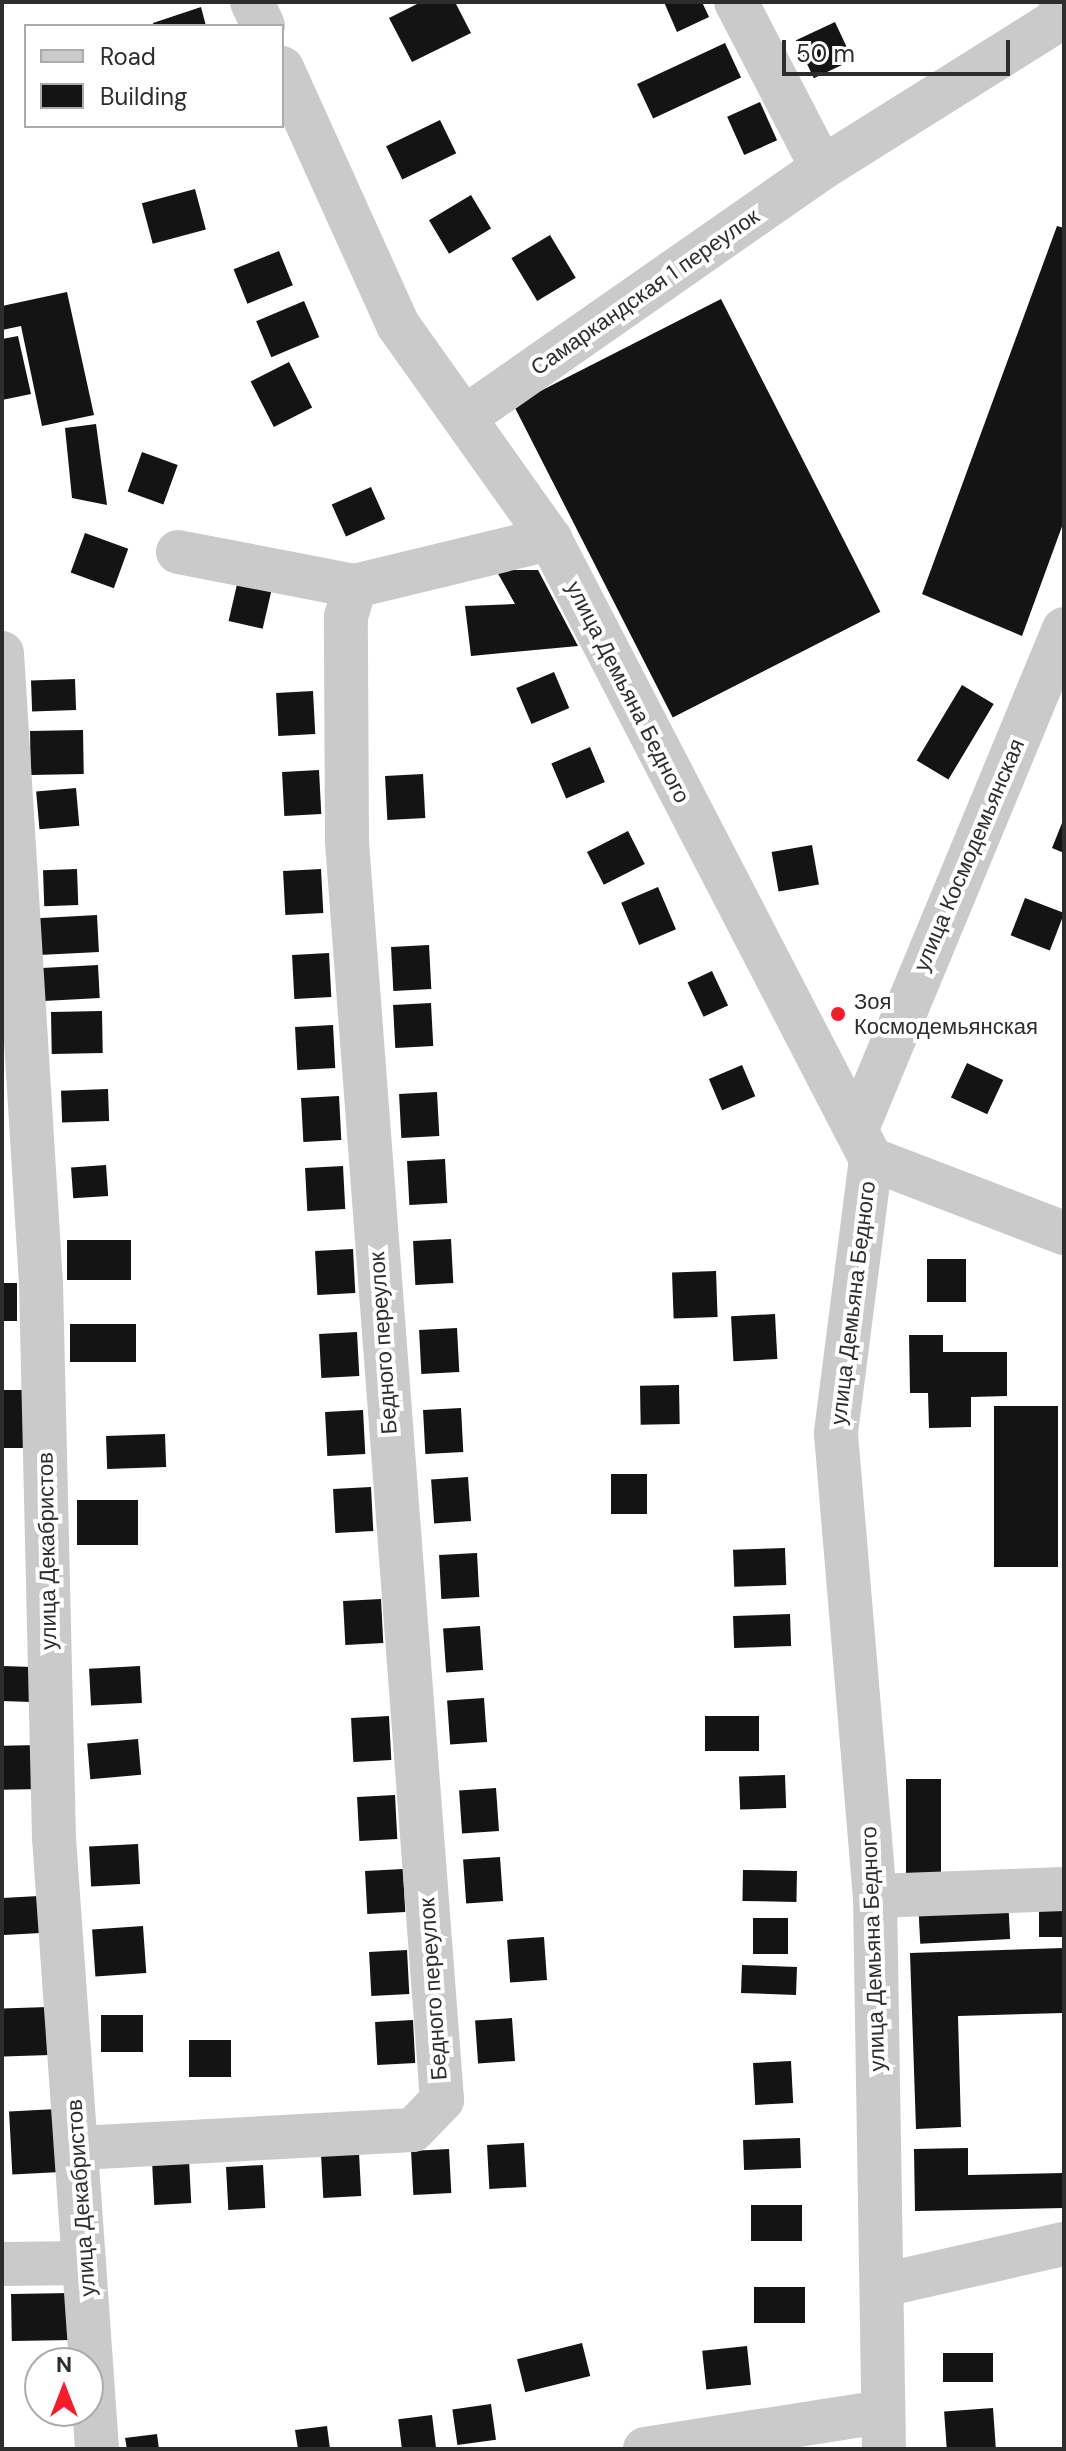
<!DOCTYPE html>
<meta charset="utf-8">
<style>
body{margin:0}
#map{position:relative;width:1066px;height:2451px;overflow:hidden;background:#fff;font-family:"DM Sans",sans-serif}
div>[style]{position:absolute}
.building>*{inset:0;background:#141414;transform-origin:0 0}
.minor>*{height:44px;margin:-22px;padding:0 22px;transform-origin:22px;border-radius:22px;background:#cacaca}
.dots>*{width:22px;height:22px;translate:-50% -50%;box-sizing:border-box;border:4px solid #fff;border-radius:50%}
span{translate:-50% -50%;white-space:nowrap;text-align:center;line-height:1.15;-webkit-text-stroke:8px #fff;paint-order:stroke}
.street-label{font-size:22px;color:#2d2d2d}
.poi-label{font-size:22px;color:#2d2d2d}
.left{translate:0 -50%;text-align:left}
.frame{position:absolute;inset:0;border:4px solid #2d2d2d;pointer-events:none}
.legend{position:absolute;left:24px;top:24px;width:260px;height:104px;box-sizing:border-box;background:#fff;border:2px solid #ababab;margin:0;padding:10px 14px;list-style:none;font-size:24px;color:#2d2d2d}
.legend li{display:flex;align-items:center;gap:16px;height:40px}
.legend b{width:40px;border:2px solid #ababab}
.north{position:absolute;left:24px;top:2347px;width:80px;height:80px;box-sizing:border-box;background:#fff;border:2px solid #ababab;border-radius:50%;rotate:0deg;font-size:22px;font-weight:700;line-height:32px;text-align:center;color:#2d2d2d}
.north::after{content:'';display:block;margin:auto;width:28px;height:36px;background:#f51d2a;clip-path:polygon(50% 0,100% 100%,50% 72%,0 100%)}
.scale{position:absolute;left:782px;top:40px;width:228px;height:36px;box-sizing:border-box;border:4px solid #2d2d2d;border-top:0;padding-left:10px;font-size:24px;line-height:28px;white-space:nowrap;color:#2d2d2d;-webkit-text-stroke:6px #fff;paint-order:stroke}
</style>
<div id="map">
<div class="building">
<div style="clip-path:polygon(421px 2px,455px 2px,471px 33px,412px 62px,389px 18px)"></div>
<div style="clip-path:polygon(664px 2px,702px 2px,709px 17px,677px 32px)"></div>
<div style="clip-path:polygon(201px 7px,206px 26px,154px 26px,153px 23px)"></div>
<div style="left:835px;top:22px;width:42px;height:43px;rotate:65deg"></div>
<div style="left:725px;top:43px;width:38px;height:97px;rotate:65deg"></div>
<div style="left:760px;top:102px;width:42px;height:36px;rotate:66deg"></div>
<div style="left:440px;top:120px;width:37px;height:60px;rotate:64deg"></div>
<div style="left:195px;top:189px;width:42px;height:55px;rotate:75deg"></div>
<div style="left:471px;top:195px;width:39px;height:49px;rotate:59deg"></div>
<div style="clip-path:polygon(1057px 226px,1064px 228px,1064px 521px,1022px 636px,922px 594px)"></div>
<div style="left:550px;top:235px;width:50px;height:45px;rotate:59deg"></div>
<div style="left:279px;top:251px;width:37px;height:49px;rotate:68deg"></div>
<div style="clip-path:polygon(67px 292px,94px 415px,42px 426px,21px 326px,2px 330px,2px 306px)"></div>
<div style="left:721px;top:299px;width:351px;height:233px;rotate:63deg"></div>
<div style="left:304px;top:301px;width:39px;height:52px;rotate:67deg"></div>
<div style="clip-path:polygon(18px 336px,31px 394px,2px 400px,2px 339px)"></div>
<div style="left:289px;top:362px;width:51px;height:43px;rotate:63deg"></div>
<div style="clip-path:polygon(96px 424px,107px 505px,72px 498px,65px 428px)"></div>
<div style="left:142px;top:452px;width:38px;height:42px;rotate:20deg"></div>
<div style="left:371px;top:487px;width:35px;height:43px;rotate:66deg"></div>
<div style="left:85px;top:533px;width:46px;height:42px;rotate:20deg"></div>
<div style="clip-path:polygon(496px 570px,538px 570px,578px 646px,471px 656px,465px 606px,515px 604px)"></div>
<div style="left:238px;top:580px;width:35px;height:42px;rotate:13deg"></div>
<div style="left:554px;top:672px;width:39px;height:41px;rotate:67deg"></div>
<div style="left:75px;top:679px;width:31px;height:44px;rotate:88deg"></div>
<div style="left:962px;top:685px;width:37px;height:88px;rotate:31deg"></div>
<div style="left:313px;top:691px;width:43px;height:37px;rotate:87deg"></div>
<div style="left:83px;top:730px;width:44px;height:53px;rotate:89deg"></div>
<div style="left:590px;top:747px;width:38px;height:42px;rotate:67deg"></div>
<div style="left:319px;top:770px;width:44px;height:37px;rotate:87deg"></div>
<div style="left:423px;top:774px;width:44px;height:38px;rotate:87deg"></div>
<div style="left:76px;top:788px;width:38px;height:40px;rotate:85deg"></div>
<div style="clip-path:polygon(1064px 818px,1064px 853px,1052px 848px)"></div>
<div style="left:628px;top:831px;width:37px;height:46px;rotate:63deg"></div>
<div style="left:812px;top:845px;width:40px;height:41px;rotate:80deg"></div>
<div style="left:77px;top:869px;width:36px;height:34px;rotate:88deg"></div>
<div style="left:321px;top:869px;width:44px;height:38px;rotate:87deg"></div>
<div style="left:658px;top:887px;width:46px;height:40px;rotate:67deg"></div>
<div style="left:1025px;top:898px;width:42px;height:40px;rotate:21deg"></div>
<div style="left:97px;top:915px;width:37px;height:60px;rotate:87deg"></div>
<div style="left:429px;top:945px;width:44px;height:38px;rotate:87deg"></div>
<div style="left:329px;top:953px;width:44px;height:37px;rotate:87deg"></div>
<div style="left:98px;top:965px;width:33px;height:56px;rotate:87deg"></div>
<div style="left:712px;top:971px;width:38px;height:27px;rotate:65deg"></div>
<div style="left:431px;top:1003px;width:43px;height:38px;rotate:87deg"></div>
<div style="left:102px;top:1011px;width:42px;height:51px;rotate:89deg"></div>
<div style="left:333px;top:1025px;width:43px;height:38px;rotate:87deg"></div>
<div style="left:967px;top:1063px;width:40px;height:38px;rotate:25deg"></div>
<div style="left:742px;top:1065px;width:34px;height:36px;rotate:67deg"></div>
<div style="left:108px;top:1089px;width:32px;height:47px;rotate:88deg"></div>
<div style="left:437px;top:1092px;width:44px;height:38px;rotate:87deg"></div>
<div style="left:339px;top:1096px;width:44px;height:38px;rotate:87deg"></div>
<div style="left:445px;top:1159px;width:44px;height:38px;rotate:87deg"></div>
<div style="left:106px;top:1165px;width:31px;height:35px;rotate:86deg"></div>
<div style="left:343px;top:1166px;width:43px;height:38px;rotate:87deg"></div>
<div style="left:451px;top:1239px;width:44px;height:38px;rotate:87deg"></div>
<div style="left:67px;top:1240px;width:64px;height:40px"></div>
<div style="left:353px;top:1249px;width:44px;height:38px;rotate:87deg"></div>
<div style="left:927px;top:1259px;width:39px;height:43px"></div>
<div style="left:716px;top:1271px;width:46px;height:44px;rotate:88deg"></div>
<div style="left:2px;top:1283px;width:15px;height:38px"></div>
<div style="left:775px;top:1314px;width:45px;height:44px;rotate:87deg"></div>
<div style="left:136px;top:1324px;width:38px;height:66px;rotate:90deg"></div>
<div style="left:457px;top:1328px;width:44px;height:38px;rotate:87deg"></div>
<div style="left:357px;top:1332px;width:44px;height:38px;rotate:87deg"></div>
<div style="clip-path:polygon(909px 1335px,943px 1335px,943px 1352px,1007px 1352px,1007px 1396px,971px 1397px,971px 1427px,929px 1428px,928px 1393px,910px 1393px)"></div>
<div style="left:679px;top:1385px;width:39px;height:39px;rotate:89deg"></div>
<div style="left:2px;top:1390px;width:22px;height:58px"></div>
<div style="left:994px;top:1406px;width:64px;height:161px"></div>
<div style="left:461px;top:1408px;width:44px;height:38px;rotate:87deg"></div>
<div style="left:363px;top:1410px;width:44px;height:38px;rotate:87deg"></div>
<div style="left:165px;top:1434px;width:33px;height:59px;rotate:88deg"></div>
<div style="left:647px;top:1474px;width:40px;height:36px;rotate:90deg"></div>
<div style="left:468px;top:1477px;width:44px;height:37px;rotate:86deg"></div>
<div style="left:371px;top:1487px;width:44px;height:38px;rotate:87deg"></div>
<div style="left:77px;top:1500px;width:61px;height:45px"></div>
<div style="left:785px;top:1548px;width:37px;height:52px;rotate:88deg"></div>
<div style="left:477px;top:1553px;width:44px;height:38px;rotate:87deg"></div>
<div style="left:381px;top:1599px;width:44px;height:38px;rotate:87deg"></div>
<div style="left:790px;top:1614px;width:32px;height:57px;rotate:88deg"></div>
<div style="left:480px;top:1626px;width:44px;height:37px;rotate:86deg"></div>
<div style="left:2px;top:1666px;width:31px;height:35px;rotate:2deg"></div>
<div style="left:140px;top:1666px;width:37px;height:51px;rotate:87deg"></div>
<div style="left:484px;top:1698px;width:44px;height:37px;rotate:86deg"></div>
<div style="left:389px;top:1716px;width:44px;height:38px;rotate:87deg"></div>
<div style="left:705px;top:1716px;width:54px;height:35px"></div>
<div style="left:138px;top:1739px;width:36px;height:51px;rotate:85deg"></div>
<div style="left:40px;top:1745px;width:44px;height:38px;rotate:89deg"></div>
<div style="left:785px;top:1775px;width:33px;height:46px;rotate:88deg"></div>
<div style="left:906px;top:1779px;width:35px;height:96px"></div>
<div style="left:496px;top:1788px;width:43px;height:37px;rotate:86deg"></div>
<div style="left:395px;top:1795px;width:44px;height:38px;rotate:87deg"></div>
<div style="left:138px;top:1844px;width:40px;height:49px;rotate:87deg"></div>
<div style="left:500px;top:1857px;width:44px;height:37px;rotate:86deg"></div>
<div style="left:403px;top:1869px;width:43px;height:38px;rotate:87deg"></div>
<div style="left:743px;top:1870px;width:54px;height:31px;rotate:1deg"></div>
<div style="left:39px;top:1896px;width:37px;height:37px;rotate:87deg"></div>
<div style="left:1039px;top:1897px;width:25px;height:40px"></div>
<div style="left:1008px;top:1898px;width:41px;height:90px;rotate:87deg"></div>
<div style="left:753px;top:1918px;width:35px;height:36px"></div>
<div style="left:143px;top:1926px;width:47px;height:51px;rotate:86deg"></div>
<div style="left:544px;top:1937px;width:43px;height:37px;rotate:86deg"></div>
<div style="clip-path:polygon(1064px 1948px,1064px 2013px,958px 2016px,961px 2127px,916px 2129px,910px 1953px)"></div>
<div style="left:407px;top:1950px;width:44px;height:38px;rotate:87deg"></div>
<div style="left:742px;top:1965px;width:55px;height:28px;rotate:2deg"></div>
<div style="left:48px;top:2007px;width:48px;height:46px;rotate:88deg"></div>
<div style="left:101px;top:2015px;width:42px;height:37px"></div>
<div style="left:512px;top:2018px;width:43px;height:37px;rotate:86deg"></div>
<div style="left:413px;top:2020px;width:43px;height:38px;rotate:87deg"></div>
<div style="left:189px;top:2040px;width:42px;height:37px"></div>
<div style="left:791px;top:2061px;width:42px;height:38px;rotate:87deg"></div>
<div style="left:57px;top:2109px;width:63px;height:48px;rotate:87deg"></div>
<div style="left:800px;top:2138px;width:30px;height:57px;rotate:88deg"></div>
<div style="left:524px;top:2143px;width:44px;height:37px;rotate:87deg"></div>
<div style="clip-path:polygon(968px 2148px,968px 2175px,1064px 2173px,1064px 2208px,915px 2211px,914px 2149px)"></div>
<div style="left:449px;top:2149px;width:44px;height:38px;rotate:87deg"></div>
<div style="left:359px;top:2153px;width:43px;height:38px;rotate:87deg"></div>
<div style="left:189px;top:2160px;width:43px;height:37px;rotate:87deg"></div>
<div style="left:263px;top:2165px;width:43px;height:37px;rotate:87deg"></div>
<div style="left:751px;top:2205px;width:51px;height:36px"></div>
<div style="left:754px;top:2287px;width:51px;height:36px"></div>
<div style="left:72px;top:2293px;width:47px;height:61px;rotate:89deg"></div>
<div style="left:582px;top:2343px;width:34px;height:67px;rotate:76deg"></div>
<div style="left:747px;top:2346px;width:39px;height:45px;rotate:84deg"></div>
<div style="left:943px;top:2353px;width:50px;height:29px"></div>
<div style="left:491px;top:2404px;width:36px;height:39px;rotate:82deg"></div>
<div style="left:993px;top:2408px;width:39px;height:49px;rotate:86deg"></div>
<div style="left:432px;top:2415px;width:34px;height:34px;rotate:83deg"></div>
<div style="clip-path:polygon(327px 2426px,330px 2449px,298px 2449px,295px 2430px)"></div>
<div style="clip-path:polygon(157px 2434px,159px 2449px,127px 2449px,125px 2438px)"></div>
</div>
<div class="minor">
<div style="left:252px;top:2px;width:26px;rotate:65deg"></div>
<div style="left:736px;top:2px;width:187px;rotate:62.6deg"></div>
<div style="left:282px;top:68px;width:282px;rotate:65.7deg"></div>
<div style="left:398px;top:325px;width:262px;rotate:54.6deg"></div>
<div style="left:550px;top:539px;width:698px;rotate:62.63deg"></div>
<div style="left:871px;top:1159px;width:277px;rotate:97.3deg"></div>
<div style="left:836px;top:1434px;width:464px;rotate:85.2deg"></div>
<div style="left:875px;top:1896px;width:553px;rotate:89.07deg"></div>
<div style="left:468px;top:415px;width:432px;rotate:-34.9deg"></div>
<div style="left:822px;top:168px;width:279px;rotate:-32.1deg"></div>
<div style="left:1058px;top:20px;width:18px;rotate:-77deg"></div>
<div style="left:178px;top:552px;width:180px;rotate:10.9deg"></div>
<div style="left:355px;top:586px;width:201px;rotate:-13.6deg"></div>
<div style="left:2px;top:653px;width:632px;rotate:86.46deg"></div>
<div style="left:41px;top:1284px;width:554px;rotate:88.66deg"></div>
<div style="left:54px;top:1838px;width:613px;rotate:85.97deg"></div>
<div style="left:858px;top:1126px;width:538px;rotate:-67.49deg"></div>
<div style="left:871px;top:1159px;width:207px;rotate:21deg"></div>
<div style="left:875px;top:1896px;width:189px;rotate:-2.1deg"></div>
<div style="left:79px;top:2148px;width:334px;rotate:-3.1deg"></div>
<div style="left:413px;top:2130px;width:42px;rotate:-46deg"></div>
<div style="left:442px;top:2100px;width:1263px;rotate:-94.32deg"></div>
<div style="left:347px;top:841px;width:224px;rotate:-90.3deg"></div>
<div style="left:346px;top:617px;width:32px;rotate:-74deg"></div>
<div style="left:2px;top:2264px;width:82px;rotate:-0.7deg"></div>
<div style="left:883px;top:2285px;width:186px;rotate:-12.8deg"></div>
<div style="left:645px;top:2449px;width:240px;rotate:-8.9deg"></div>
</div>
<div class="dots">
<div style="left:838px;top:1014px;background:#f51d2a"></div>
</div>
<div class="street-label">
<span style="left:645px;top:292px;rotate:-35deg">Самаркандская 1 переулок</span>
<span style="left:628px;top:692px;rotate:63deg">улица Демьяна Бедного</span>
<span style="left:969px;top:855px;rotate:-67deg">улица Космодемьянская</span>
<span style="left:853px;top:1303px;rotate:-83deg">улица Демьяна Бедного</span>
<span style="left:383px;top:1343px;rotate:-94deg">Бедного переулок</span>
<span style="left:47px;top:1551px;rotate:-91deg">улица Декабристов</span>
<span style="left:873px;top:1949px;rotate:-92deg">улица Демьяна Бедного</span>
<span style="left:433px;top:1989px;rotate:-94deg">Бедного переулок</span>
<span style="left:81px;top:2198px;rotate:-94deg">улица Декабристов</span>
</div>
<div class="poi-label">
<span class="left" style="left:854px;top:1014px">Зоя<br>Космодемьянская</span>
</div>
<div class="frame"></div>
<ul class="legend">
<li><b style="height:10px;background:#cacaca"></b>Road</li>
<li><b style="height:22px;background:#141414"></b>Building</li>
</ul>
<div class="north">N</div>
<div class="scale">50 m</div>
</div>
